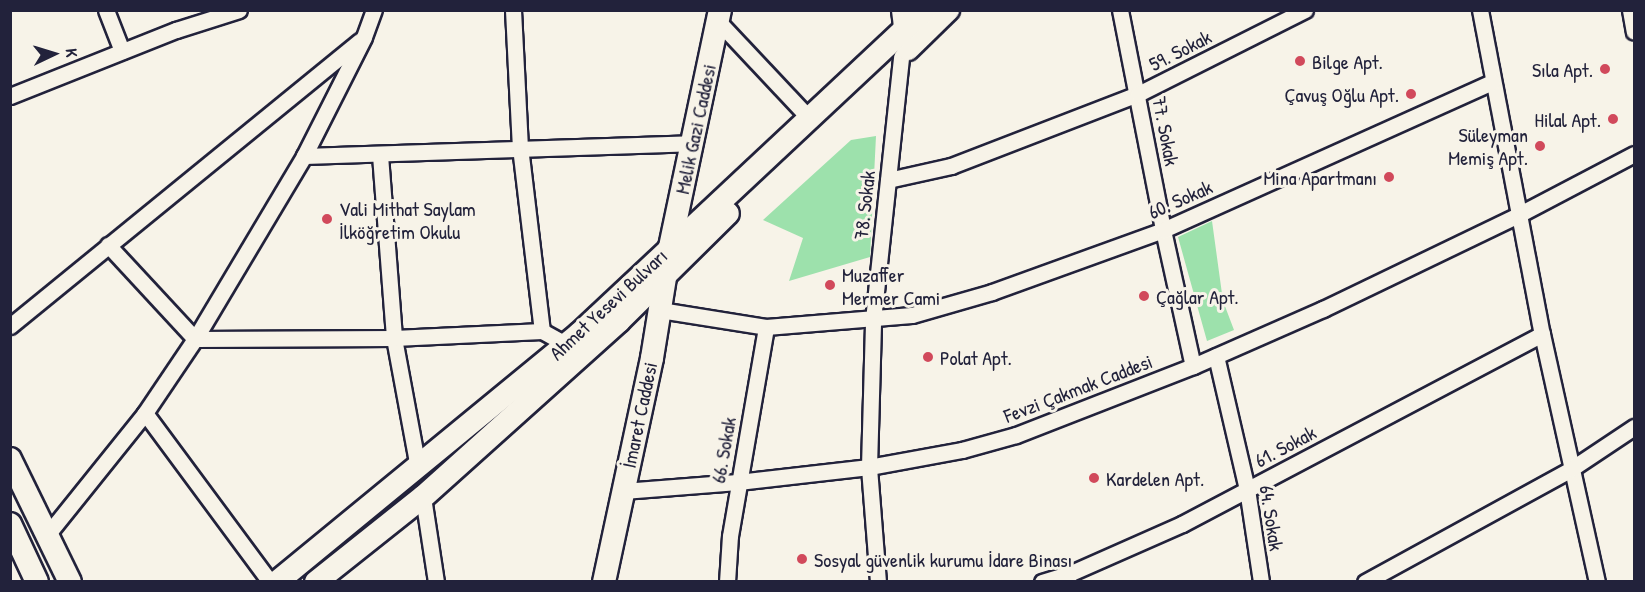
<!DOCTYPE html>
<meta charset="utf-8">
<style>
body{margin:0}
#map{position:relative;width:1645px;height:592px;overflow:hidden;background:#f7f3e8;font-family:"Patrick Hand",sans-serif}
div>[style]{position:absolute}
.green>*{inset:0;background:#9de1ac}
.roads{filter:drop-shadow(2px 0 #22223b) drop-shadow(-2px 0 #22223b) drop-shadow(0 2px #22223b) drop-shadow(0 -2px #22223b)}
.street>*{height:15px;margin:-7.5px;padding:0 7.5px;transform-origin:7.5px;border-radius:7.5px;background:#f7f3e8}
.secondary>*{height:22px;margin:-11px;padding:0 11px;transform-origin:11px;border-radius:11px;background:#f7f3e8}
.dots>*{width:16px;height:16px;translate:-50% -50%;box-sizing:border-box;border:3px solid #f7f3e8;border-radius:50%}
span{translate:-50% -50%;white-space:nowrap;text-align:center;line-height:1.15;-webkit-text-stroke:6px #f7f3e8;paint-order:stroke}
.street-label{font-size:20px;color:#22223b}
.poi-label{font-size:20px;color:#22223b}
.left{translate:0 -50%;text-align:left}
.right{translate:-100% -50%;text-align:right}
.frame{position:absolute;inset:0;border:12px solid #22223b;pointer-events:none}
.north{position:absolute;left:24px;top:24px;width:60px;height:60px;-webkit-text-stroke:4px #f7f3e8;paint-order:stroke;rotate:86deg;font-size:16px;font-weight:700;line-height:24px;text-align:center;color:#22223b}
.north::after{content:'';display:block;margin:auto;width:21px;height:27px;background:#22223b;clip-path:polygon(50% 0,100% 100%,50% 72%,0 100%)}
</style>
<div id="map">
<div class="green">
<div style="clip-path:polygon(876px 136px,870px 257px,789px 281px,803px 238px,763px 220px,851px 140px)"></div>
<div style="clip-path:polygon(1212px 221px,1223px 301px,1234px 330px,1207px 341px,1178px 237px)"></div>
</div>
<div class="roads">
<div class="street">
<div style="left:106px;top:10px;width:44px;rotate:68.7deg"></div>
<div style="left:513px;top:10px;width:137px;rotate:87.1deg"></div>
<div style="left:520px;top:147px;width:185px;rotate:83.2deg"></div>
<div style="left:899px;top:10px;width:23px;rotate:83deg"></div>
<div style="left:1120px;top:10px;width:224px;rotate:78.9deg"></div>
<div style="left:1163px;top:230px;width:139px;rotate:77.6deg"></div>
<div style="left:1480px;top:10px;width:330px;rotate:79.2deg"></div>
<div style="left:1542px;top:334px;width:254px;rotate:77.5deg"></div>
<div style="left:1630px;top:10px;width:22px;rotate:80deg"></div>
<div style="left:717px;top:20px;width:134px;rotate:46.8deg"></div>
<div style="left:10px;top:96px;width:179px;rotate:-21.7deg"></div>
<div style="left:176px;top:30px;width:66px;rotate:-17.6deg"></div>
<div style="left:380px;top:155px;width:184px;rotate:85.6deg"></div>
<div style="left:394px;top:338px;width:131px;rotate:79.5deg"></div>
<div style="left:304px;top:156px;width:387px;rotate:-1.9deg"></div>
<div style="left:888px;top:180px;width:65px;rotate:-12.5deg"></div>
<div style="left:951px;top:166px;width:200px;rotate:-21.1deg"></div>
<div style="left:1138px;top:94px;width:187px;rotate:-26.7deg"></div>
<div style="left:108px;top:245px;width:128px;rotate:47.2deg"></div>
<div style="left:195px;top:339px;width:199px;rotate:-0.3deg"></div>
<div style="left:394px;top:338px;width:148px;rotate:-2.7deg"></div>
<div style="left:542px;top:331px;width:29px;rotate:29deg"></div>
<div style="left:660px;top:310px;width:107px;rotate:9.1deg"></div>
<div style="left:766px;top:327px;width:146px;rotate:-4.7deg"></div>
<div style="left:912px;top:315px;width:83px;rotate:-16deg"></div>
<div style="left:992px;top:292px;width:182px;rotate:-19.9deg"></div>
<div style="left:1163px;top:230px;width:361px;rotate:-24.2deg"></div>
<div style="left:10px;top:326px;width:451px;rotate:-39.2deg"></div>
<div style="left:1216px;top:356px;width:137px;rotate:76.9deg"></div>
<div style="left:1247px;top:489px;width:94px;rotate:81.4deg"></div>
<div style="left:145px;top:413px;width:210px;rotate:53.5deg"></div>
<div style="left:623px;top:491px;width:115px;rotate:-4.5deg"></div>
<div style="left:738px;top:482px;width:132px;rotate:-6.5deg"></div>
<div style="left:869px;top:467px;width:95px;rotate:-10.4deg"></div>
<div style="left:962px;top:450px;width:56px;rotate:-15.5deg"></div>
<div style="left:1016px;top:435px;width:190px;rotate:-21.3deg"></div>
<div style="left:1193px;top:366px;width:142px;rotate:-23.7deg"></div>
<div style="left:1323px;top:309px;width:216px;rotate:-25.7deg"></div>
<div style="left:1518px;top:215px;width:131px;rotate:-27.7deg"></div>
<div style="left:423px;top:497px;width:86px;rotate:81.3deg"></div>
<div style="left:47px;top:535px;width:156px;rotate:-51.2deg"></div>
<div style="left:145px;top:413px;width:89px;rotate:-56deg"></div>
<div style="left:195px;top:339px;width:213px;rotate:-59.2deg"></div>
<div style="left:304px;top:156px;width:133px;rotate:-63.2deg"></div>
<div style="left:364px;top:37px;width:29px;rotate:-70deg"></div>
<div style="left:727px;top:582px;width:46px;rotate:-86.3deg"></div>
<div style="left:730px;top:536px;width:212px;rotate:-80.2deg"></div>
<div style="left:878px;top:582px;width:115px;rotate:-94.5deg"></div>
<div style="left:869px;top:467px;width:147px;rotate:-88.4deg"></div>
<div style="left:873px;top:320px;width:265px;rotate:-83.9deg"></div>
<div style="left:1042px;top:582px;width:30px;rotate:-17deg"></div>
<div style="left:1071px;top:573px;width:121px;rotate:-23.8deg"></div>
<div style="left:1182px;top:524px;width:407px;rotate:-27.8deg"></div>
<div style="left:1365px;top:582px;width:235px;rotate:-28.7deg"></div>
<div style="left:1571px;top:469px;width:76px;rotate:-33.7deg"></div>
</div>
<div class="secondary">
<div style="left:908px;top:49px;width:56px;rotate:-44.3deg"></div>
<div style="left:10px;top:459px;width:137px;rotate:64deg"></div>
<div style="left:10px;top:524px;width:64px;rotate:65deg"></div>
<div style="left:277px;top:582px;width:392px;rotate:-39.4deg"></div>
<div style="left:580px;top:333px;width:473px;rotate:-43.1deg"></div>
<div style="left:316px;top:582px;width:137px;rotate:-38.5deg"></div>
<div style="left:423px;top:497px;width:263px;rotate:-41.9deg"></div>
<div style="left:619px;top:321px;width:153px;rotate:-44.7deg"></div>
<div style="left:604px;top:582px;width:229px;rotate:-77.9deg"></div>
<div style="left:652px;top:358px;width:112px;rotate:-80.8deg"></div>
<div style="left:670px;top:247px;width:242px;rotate:-78.1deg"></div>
</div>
</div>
<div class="dots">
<div style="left:1300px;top:61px;background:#d1495b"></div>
<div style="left:1605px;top:69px;background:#d1495b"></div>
<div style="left:1411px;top:94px;background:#d1495b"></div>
<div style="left:1613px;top:119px;background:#d1495b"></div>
<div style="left:1540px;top:146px;background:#d1495b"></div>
<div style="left:1389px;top:177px;background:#d1495b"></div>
<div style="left:327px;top:219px;background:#d1495b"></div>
<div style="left:830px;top:285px;background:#d1495b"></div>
<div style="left:1144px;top:296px;background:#d1495b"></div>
<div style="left:928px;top:357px;background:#d1495b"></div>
<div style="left:1094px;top:478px;background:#d1495b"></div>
<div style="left:802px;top:559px;background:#d1495b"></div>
</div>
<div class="street-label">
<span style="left:1180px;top:50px;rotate:-27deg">59. Sokak</span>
<span style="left:695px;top:129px;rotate:-78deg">Melik Gazi Caddesi</span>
<span style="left:1166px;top:131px;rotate:79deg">77. Sokak</span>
<span style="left:1180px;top:199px;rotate:-24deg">60. Sokak</span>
<span style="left:864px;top:205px;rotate:-84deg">78. Sokak</span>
<span style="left:608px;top:304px;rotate:-43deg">Ahmet Yesevi Bulvarı</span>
<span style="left:1078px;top:388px;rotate:-21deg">Fevzi Çakmak Caddesi</span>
<span style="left:639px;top:415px;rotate:-78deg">İmaret Caddesi</span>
<span style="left:1285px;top:446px;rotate:-28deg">61. Sokak</span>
<span style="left:723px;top:450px;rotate:-80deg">66. Sokak</span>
<span style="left:1272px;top:518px;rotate:81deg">64. Sokak</span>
</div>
<div class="poi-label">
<span class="left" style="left:1312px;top:61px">Bilge Apt.</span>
<span class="right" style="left:1593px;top:69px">Sıla Apt.</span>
<span class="right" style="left:1399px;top:94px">Çavuş Oğlu Apt.</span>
<span class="right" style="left:1601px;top:119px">Hilal Apt.</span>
<span class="right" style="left:1528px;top:146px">Süleyman<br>Memiş Apt.</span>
<span class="right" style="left:1377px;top:177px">Mina Apartmanı</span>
<span class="left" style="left:339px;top:220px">Vali Mithat Saylam<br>İlköğretim Okulu</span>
<span class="left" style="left:842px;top:286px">Muzaffer<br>Mermer Cami</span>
<span class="left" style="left:1156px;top:296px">Çağlar Apt.</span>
<span class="left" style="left:940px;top:357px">Polat Apt.</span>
<span class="left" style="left:1106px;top:478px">Kardelen Apt.</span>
<span class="left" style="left:814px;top:559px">Sosyal güvenlik kurumu İdare Binası</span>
</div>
<div class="frame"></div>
<div class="north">K</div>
</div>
